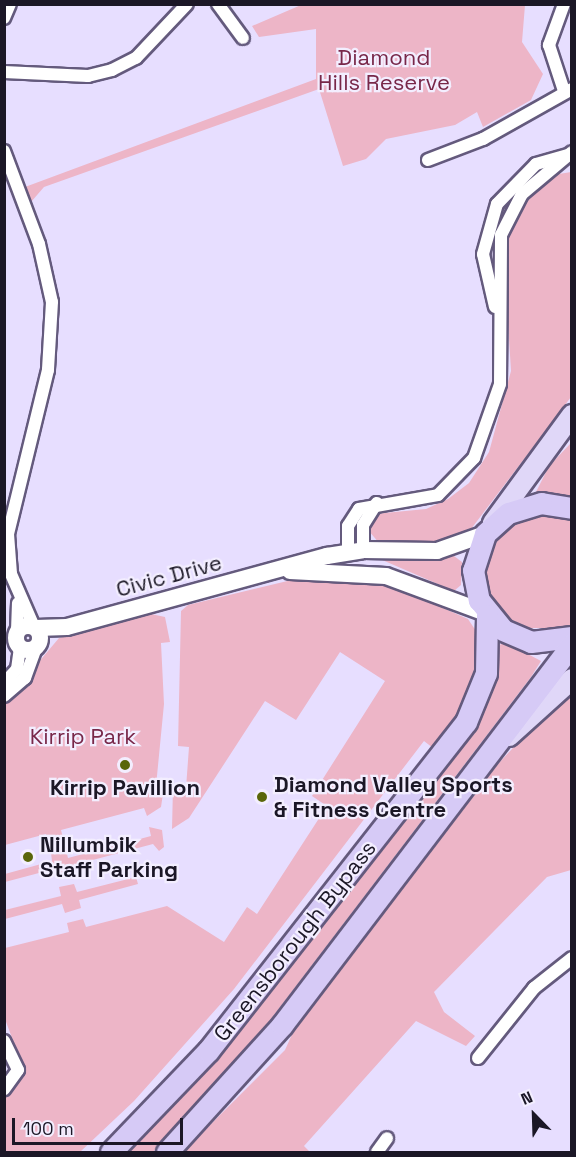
<!DOCTYPE html>
<style>
body{margin:0}
#map{position:relative;width:576px;height:1157px;overflow:hidden;background:#e7deff;font-family:"Space Grotesk",sans-serif}
div>[style]{position:absolute}
.green>*{inset:0;background:#edb5c7}
.roads{filter:drop-shadow(2px 0 #645a7d) drop-shadow(-2px 0 #645a7d) drop-shadow(0 2px #645a7d) drop-shadow(0 -2px #645a7d)}
.minor>*{height:12px;margin:-6px;padding:0 6px;transform-origin:6px;border-radius:6px;background:#fff}
.tertiary>*{height:16px;margin:-8px;padding:0 8px;transform-origin:8px;border-radius:8px;background:#fff}
.tertiary>.ring{margin:-8px;padding:0;box-sizing:content-box;background:none;border:16px solid #fff;border-radius:50%}
.primary>*{height:20px;margin:-10px;padding:0 10px;transform-origin:10px;border-radius:10px;background:#e0d7f8}
.trunk>*{height:21px;margin:-10.5px;padding:0 10.5px;transform-origin:10.5px;border-radius:10.5px;background:#d6caf6}
.dots>*{width:16px;height:16px;translate:-50% -50%;box-sizing:border-box;border:3px solid #f3eeff;border-radius:50%}
span{translate:-50% -50%;white-space:nowrap;text-align:center;line-height:1.15;-webkit-text-stroke:4.5px #f3eeff;paint-order:stroke}
.park-label{font-size:22px;color:#782749}
.street-label{font-size:22px;color:#1b1726}
.poi-label{font-size:22px;color:#1b1726;font-weight:700}
.left{translate:0 -50%;text-align:left}
.frame{position:absolute;inset:0;border:6px solid #1b1726;pointer-events:none}
.north{position:absolute;left:504px;top:1085px;width:60px;height:60px;-webkit-text-stroke:4px #f3eeff;paint-order:stroke;rotate:337deg;font-size:16px;font-weight:700;line-height:24px;text-align:center;color:#1b1726}
.north::after{content:'';display:block;margin:auto;width:21px;height:27px;background:#1b1726;clip-path:polygon(50% 0,100% 100%,50% 72%,0 100%)}
.scale{position:absolute;left:12px;top:1118px;width:171px;height:27px;box-sizing:border-box;border:3px solid #1b1726;border-top:0;padding-left:8px;font-size:18px;line-height:21px;white-space:nowrap;color:#1b1726;-webkit-text-stroke:4px #f3eeff;paint-order:stroke}
</style>
<div id="map">
<div class="green">
<div style="clip-path:polygon(301px 5px,525px 5px,522px 42px,543px 74px,531px 100px,483px 127px,477px 112px,455px 125px,386px 139px,366px 159px,343px 166px,319px 89px,44px 187px,31px 202px,25px 187px,316px 79px,316px 29px,259px 37px,252px 26px)"></div>
<div style="clip-path:polygon(571px 172px,571px 397px,468px 533px,441px 543px,379px 543px,369px 531px,374px 514px,426px 509px,448px 499px,469px 483px,489px 452px,511px 371px,503px 242px,527px 196px,553px 175px)"></div>
<div style="clip-path:polygon(571px 443px,571px 500px,535px 494px,549px 466px)"></div>
<div style="clip-path:polygon(533px 513px,571px 518px,572px 625px,565px 628px,524px 628px,505px 617px,488px 595px,485px 564px,496px 535px)"></div>
<div style="clip-path:polygon(373px 556px,454px 556px,462px 562px,461px 585px,454px 591px)"></div>
<div style="clip-path:polygon(300px 578px,389px 584px,468px 619px,476px 631px,477px 663px,465px 707px,433px 748px,424px 741px,234px 989px,134px 1101px,80px 1152px,5px 1152px,5px 1095px,25px 1073px,5px 1019px,5px 948px,69px 932px,67px 923px,83px 919px,86px 927px,167px 906px,224px 942px,247px 907px,257px 914px,327px 806px,312px 796px,385px 681px,340px 652px,296px 720px,265px 701px,189px 818px,172px 829px,173px 787px,186px 788px,189px 747px,178px 746px,181px 611px,188px 605px)"></div>
<div style="clip-path:polygon(151px 614px,165px 617px,170px 642px,161px 643px,164px 704px,156px 786px,164px 787px,161px 807px,147px 816px,144px 808px,61px 830px,63px 838px,48px 842px,46px 834px,5px 845px,5px 702px,59px 638px)"></div>
<div style="clip-path:polygon(505px 642px,541px 661px,531px 677px,249px 1048px,153px 1152px,125px 1152px,208px 1066px,449px 764px,485px 709px,498px 646px)"></div>
<div style="clip-path:polygon(571px 685px,571px 870px,547px 877px,434px 992px,444px 1012px,475px 1036px,466px 1046px,416px 1021px,304px 1146px,310px 1152px,183px 1152px,285px 1050px,294px 1030px,498px 764px)"></div>
<div style="clip-path:polygon(149px 827px,162px 830px,164px 847px,159px 851px,153px 844px,70px 866px,72px 874px,56px 877px,54px 869px,5px 882px,5px 874px,52px 861px,51px 853px,66px 850px,68px 858px,151px 836px)"></div>
<div style="clip-path:polygon(136px 877px,138px 884px,79px 900px,81px 908px,65px 913px,62px 904px,5px 919px,5px 910px,61px 896px,59px 887px,74px 884px,77px 892px)"></div>
</div>
<div class="roads">
<div class="minor">
<div style="left:218px;top:4px;width:42px;rotate:53.7deg"></div>
<div style="left:564px;top:4px;width:44px;rotate:110.1deg"></div>
<div style="left:549px;top:45px;width:48px;rotate:71.9deg"></div>
<div style="left:4px;top:18px;width:15px;rotate:-67deg"></div>
<div style="left:4px;top:72px;width:84px;rotate:2.7deg"></div>
<div style="left:88px;top:76px;width:25px;rotate:-14deg"></div>
<div style="left:112px;top:70px;width:27px;rotate:-27deg"></div>
<div style="left:136px;top:58px;width:74px;rotate:-46.6deg"></div>
<div style="left:4px;top:151px;width:99px;rotate:69.4deg"></div>
<div style="left:39px;top:244px;width:59px;rotate:77.4deg"></div>
<div style="left:52px;top:302px;width:68px;rotate:93.4deg"></div>
<div style="left:48px;top:370px;width:169px;rotate:103.7deg"></div>
<div style="left:8px;top:534px;width:40px;rotate:85.7deg"></div>
<div style="left:11px;top:574px;width:58px;rotate:66.5deg"></div>
<div style="left:428px;top:160px;width:59px;rotate:-20.9deg"></div>
<div style="left:483px;top:139px;width:102px;rotate:-29.3deg"></div>
<div style="left:495px;top:307px;width:54px;rotate:-102.8deg"></div>
<div style="left:483px;top:254px;width:52px;rotate:-74.4deg"></div>
<div style="left:497px;top:204px;width:56px;rotate:-45.7deg"></div>
<div style="left:536px;top:164px;width:32px;rotate:-16deg"></div>
<div style="left:363px;top:550px;width:25px;rotate:-90deg"></div>
<div style="left:363px;top:525px;width:26px;rotate:-58deg"></div>
<div style="left:348px;top:551px;width:25px;rotate:-90deg"></div>
<div style="left:348px;top:526px;width:20px;rotate:-57deg"></div>
<div style="left:359px;top:509px;width:80px;rotate:-10deg"></div>
<div style="left:438px;top:495px;width:52px;rotate:-45.8deg"></div>
<div style="left:474px;top:458px;width:78px;rotate:-70.6deg"></div>
<div style="left:500px;top:384px;width:149px;rotate:-89.6deg"></div>
<div style="left:501px;top:235px;width:46px;rotate:-62.9deg"></div>
<div style="left:522px;top:194px;width:65px;rotate:-40deg"></div>
<div style="left:17px;top:631px;width:28px;rotate:-88deg"></div>
<div style="left:4px;top:683px;width:19px;rotate:-47deg"></div>
<div style="left:17px;top:669px;width:22px;rotate:-82deg"></div>
<div style="left:4px;top:696px;width:28px;rotate:-41deg"></div>
<div style="left:25px;top:678px;width:33px;rotate:-70deg"></div>
<div style="left:4px;top:1041px;width:32px;rotate:64deg"></div>
<div style="left:18px;top:1070px;width:24px;rotate:126deg"></div>
<div style="left:478px;top:1058px;width:90px;rotate:-51.3deg"></div>
<div style="left:534px;top:988px;width:48px;rotate:-38.3deg"></div>
<div style="left:377px;top:1152px;width:17px;rotate:-54deg"></div>
</div>
<div class="tertiary">
<div style="left:290px;top:571px;width:96px;rotate:3deg"></div>
<div style="left:386px;top:576px;width:107px;rotate:20.3deg"></div>
<div class="ring" style="left:16px;top:626px;width:8px;height:8px"></div>
<div style="left:36px;top:628px;width:31px;rotate:-2deg"></div>
<div style="left:67px;top:627px;width:270px;rotate:-15.3deg"></div>
<div style="left:327px;top:556px;width:36px;rotate:-9deg"></div>
<div style="left:363px;top:550px;width:74px;rotate:0.8deg"></div>
<div style="left:437px;top:551px;width:51px;rotate:-19.5deg"></div>
</div>
<div class="primary">
<div style="left:493px;top:523px;width:134px;rotate:-53.8deg"></div>
<div style="left:509px;top:736px;width:85px;rotate:-42.1deg"></div>
</div>
<div class="trunk">
<div style="left:572px;top:508px;width:31px;rotate:-171deg"></div>
<div style="left:541px;top:503px;width:34px;rotate:163deg"></div>
<div style="left:508px;top:513px;width:31px;rotate:138deg"></div>
<div style="left:485px;top:534px;width:38px;rotate:108deg"></div>
<div style="left:473px;top:570px;width:31px;rotate:79deg"></div>
<div style="left:479px;top:600px;width:38px;rotate:51deg"></div>
<div style="left:503px;top:630px;width:30px;rotate:23deg"></div>
<div style="left:531px;top:642px;width:41px;rotate:-7deg"></div>
<div style="left:111px;top:1152px;width:140px;rotate:-46.2deg"></div>
<div style="left:208px;top:1051px;width:418px;rotate:-51.9deg"></div>
<div style="left:466px;top:722px;width:53px;rotate:-67.8deg"></div>
<div style="left:486px;top:673px;width:58px;rotate:-89deg"></div>
<div style="left:167px;top:1152px;width:171px;rotate:-47.8deg"></div>
<div style="left:282px;top:1025px;width:479px;rotate:-52.7deg"></div>
</div>
</div>
<div class="dots">
<div style="left:125px;top:765px;background:#5a660a"></div>
<div style="left:262px;top:797px;background:#5a660a"></div>
<div style="left:28px;top:857px;background:#5a660a"></div>
</div>
<div class="park-label">
<span style="left:384px;top:70px">Diamond<br>Hills Reserve</span>
<span style="left:83px;top:737px">Kirrip Park</span>
</div>
<div class="street-label">
<span style="left:169px;top:576px;rotate:-15deg">Civic Drive</span>
<span style="left:295px;top:941px;rotate:-52deg">Greensborough Bypass</span>
</div>
<div class="poi-label">
<span class="left" style="left:274px;top:797px">Diamond Valley Sports<br>&amp; Fitness Centre</span>
<span style="left:125px;top:788px">Kirrip Pavillion</span>
<span class="left" style="left:40px;top:857px">Nillumbik<br>Staff Parking</span>
</div>
<div class="frame"></div>
<div class="north">N</div>
<div class="scale">100 m</div>
</div>
